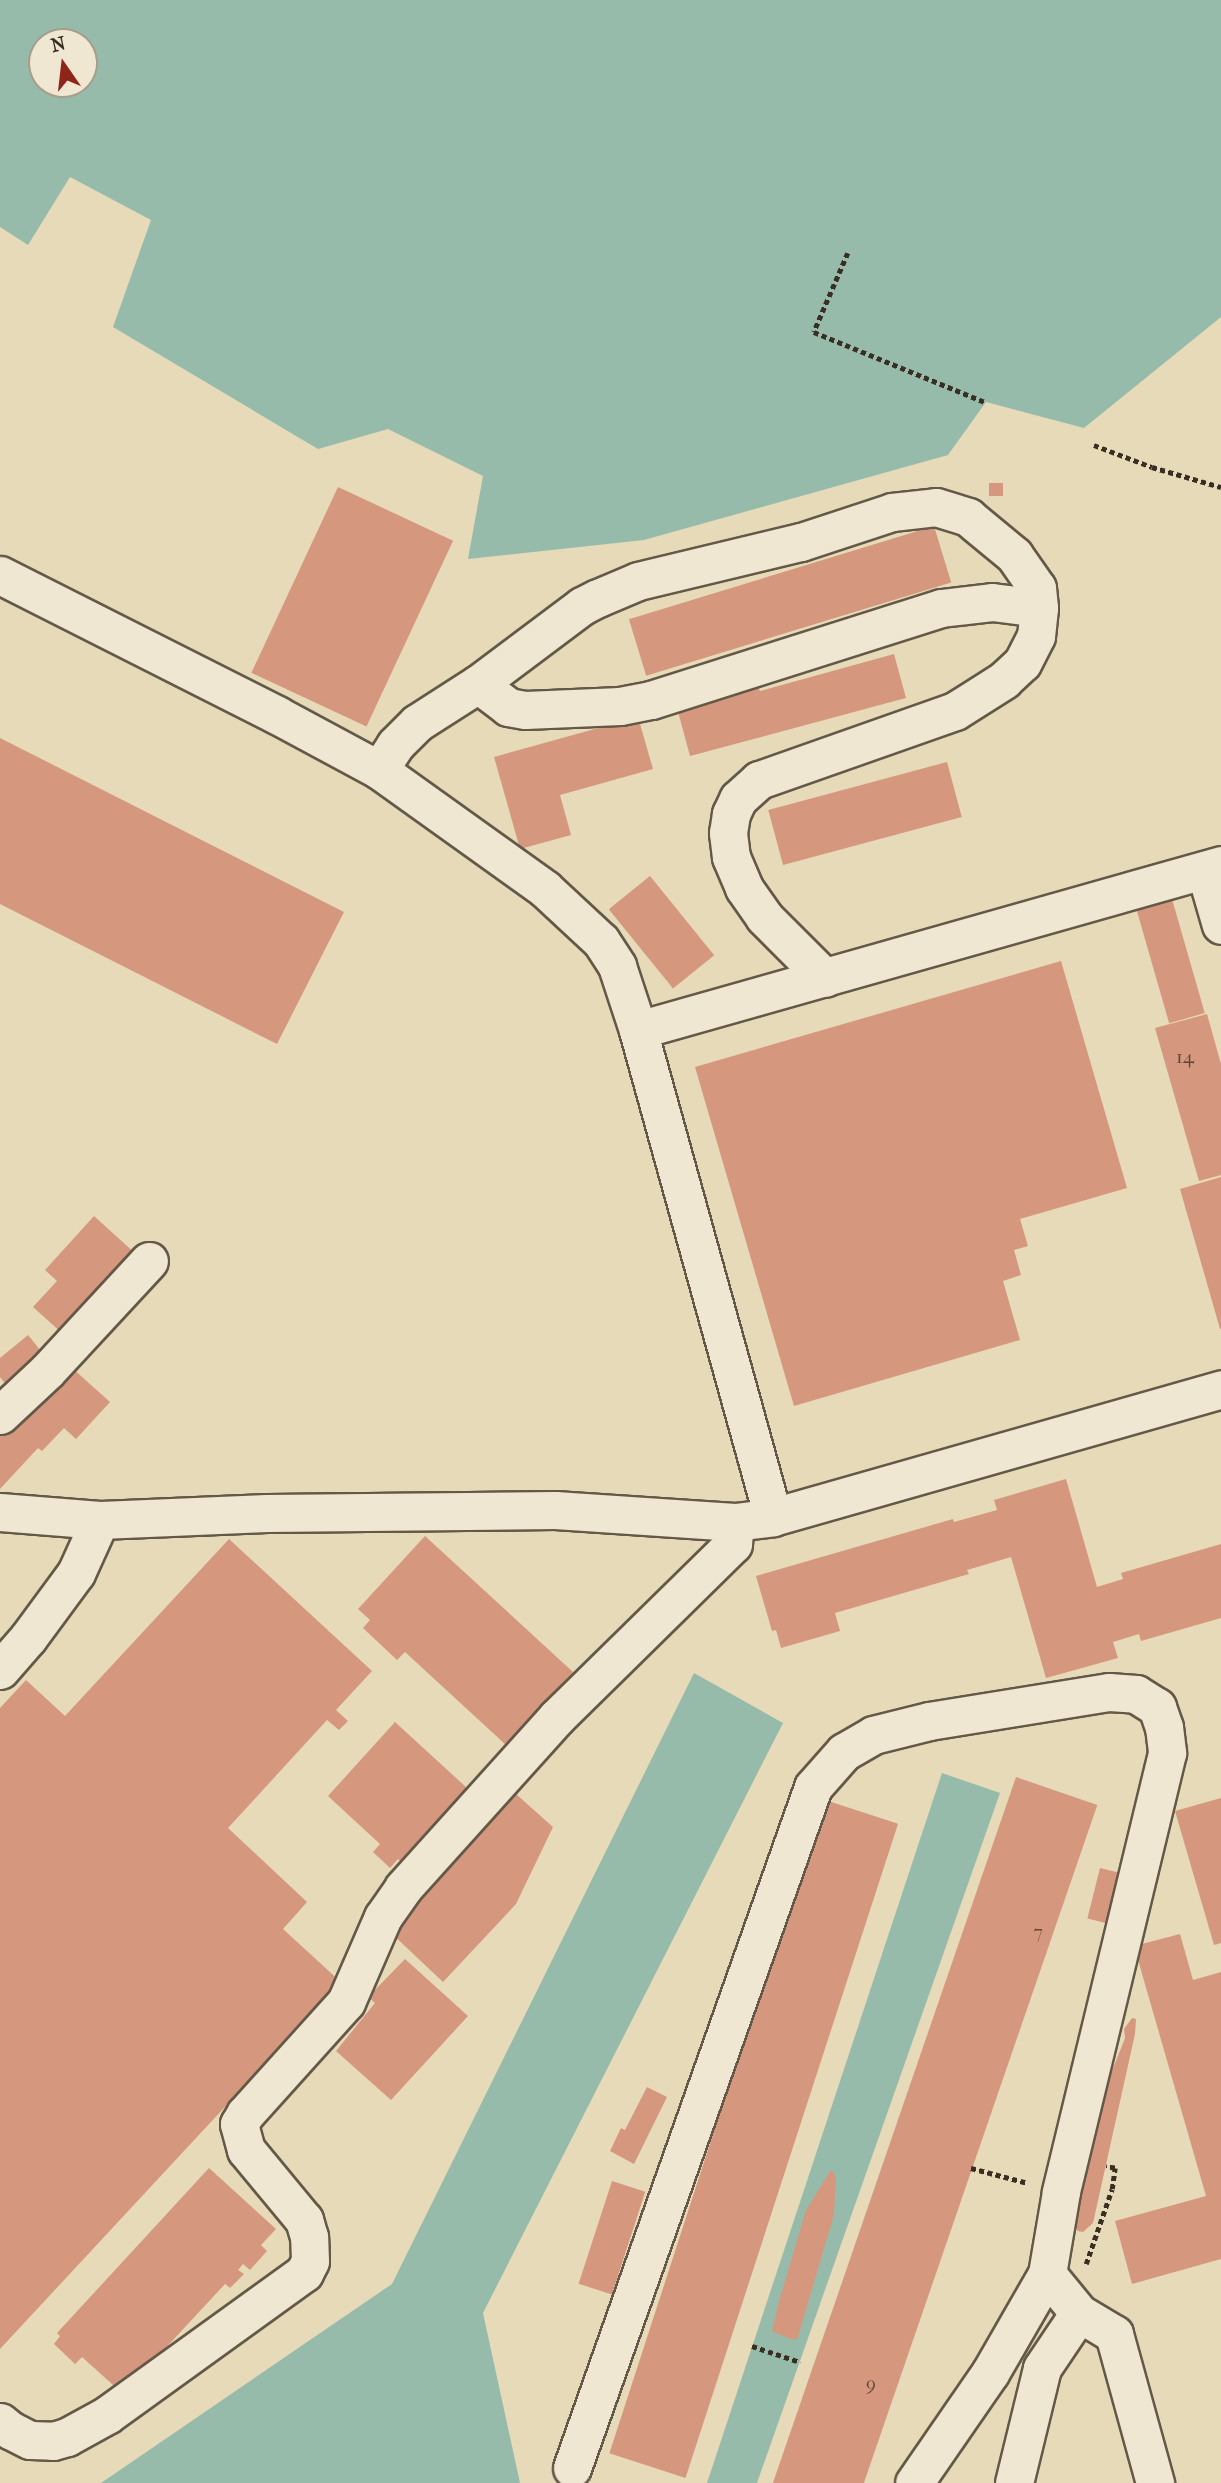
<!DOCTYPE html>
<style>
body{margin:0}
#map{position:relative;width:1221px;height:2483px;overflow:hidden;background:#e6dab8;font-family:"IM FELL French Canon",serif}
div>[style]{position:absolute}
.water>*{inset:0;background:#97bbab}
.building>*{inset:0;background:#d5987e;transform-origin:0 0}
.path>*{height:4.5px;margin-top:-2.25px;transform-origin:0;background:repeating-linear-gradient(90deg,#392e22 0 5px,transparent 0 8.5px)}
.roads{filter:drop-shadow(2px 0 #645948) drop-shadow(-2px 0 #645948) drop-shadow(0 2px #645948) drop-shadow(0 -2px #645948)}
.minor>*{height:37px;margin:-18.5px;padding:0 18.5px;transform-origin:18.5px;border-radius:18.5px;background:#efe7d1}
span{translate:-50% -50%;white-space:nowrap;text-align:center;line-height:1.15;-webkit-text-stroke:6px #efe7d1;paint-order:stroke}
.number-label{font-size:19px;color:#604839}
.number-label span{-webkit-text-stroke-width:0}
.north{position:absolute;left:28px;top:28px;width:70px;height:70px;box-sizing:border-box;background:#efe7d1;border:2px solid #a69d8b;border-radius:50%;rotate:346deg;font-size:19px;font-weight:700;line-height:28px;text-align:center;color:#392e22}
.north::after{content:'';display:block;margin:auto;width:24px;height:32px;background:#8f2418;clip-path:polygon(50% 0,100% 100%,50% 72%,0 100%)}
</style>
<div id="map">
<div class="water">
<div style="clip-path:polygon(evenodd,0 0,1221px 0,1221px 317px,1084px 428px,986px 402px,948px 455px,644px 540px,468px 559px,483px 476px,388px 429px,318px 449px,113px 327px,151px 220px,70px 177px,28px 245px,0 227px,0 0,42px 42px,84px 42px,84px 84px,42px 84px,42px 42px)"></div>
<div style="clip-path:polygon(694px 1673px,783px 1723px,483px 2313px,520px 2483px,101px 2483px,392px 2284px)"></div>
<div style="clip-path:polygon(942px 1773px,1000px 1793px,757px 2483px,707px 2483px)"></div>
</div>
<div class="building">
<div style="left:989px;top:483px;width:14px;height:13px"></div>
<div style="left:338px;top:487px;width:127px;height:205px;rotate:25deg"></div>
<div style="left:934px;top:526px;width:59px;height:319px;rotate:73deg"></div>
<div style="clip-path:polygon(894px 654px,906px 698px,690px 756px,677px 708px,758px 686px,760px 691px)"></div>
<div style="clip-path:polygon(638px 717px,653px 769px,560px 795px,571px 835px,520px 849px,494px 757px)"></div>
<div style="clip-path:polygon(0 738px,344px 912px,277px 1044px,0 904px)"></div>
<div style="left:947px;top:762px;width:57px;height:185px;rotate:75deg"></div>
<div style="left:650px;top:876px;width:102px;height:53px;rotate:51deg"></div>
<div style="left:1170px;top:892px;width:126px;height:37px;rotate:74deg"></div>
<div style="clip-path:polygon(1061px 961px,1127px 1188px,1020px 1219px,1028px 1246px,1014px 1250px,1021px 1275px,1003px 1281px,1020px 1340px,794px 1406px,695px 1067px)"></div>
<div style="clip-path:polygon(1207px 1014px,1221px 1064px,1221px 1175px,1199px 1181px,1155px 1028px)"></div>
<div style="clip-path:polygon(1221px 1177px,1221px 1329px,1220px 1329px,1180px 1189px)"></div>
<div style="clip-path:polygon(94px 1216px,137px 1255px,64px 1335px,33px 1307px,57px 1281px,45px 1270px)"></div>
<div style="clip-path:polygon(28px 1335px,45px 1356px,7px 1386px,0 1377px,0 1358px)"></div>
<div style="clip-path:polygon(71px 1367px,110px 1402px,76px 1439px,64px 1428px,42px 1451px,38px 1448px,0 1489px,0 1436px,14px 1421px,19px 1425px)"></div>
<div style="clip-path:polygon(1066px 1479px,1097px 1587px,1123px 1579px,1121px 1573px,1221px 1544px,1221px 1618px,1141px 1641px,1139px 1634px,1113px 1642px,1118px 1658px,1046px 1678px,1011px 1557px,967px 1570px,969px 1574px,835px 1613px,840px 1631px,781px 1648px,776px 1630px,772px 1631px,756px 1576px,953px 1519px,954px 1522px,997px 1510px,994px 1500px)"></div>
<div style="clip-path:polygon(425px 1536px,573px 1672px,506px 1745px,405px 1652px,397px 1660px,363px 1628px,370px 1620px,358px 1609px)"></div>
<div style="clip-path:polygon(229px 1539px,372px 1671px,336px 1710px,348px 1721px,339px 1730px,327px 1720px,228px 1828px,307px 1902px,283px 1929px,343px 1984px,240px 2098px,236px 2095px,0 2349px,0 1708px,26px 1680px,65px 1716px)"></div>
<div style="clip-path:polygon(395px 1722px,467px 1788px,400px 1861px,398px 1859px,390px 1868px,373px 1852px,380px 1844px,328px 1796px)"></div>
<div style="left:1016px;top:1777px;width:86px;height:747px;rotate:19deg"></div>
<div style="clip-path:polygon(516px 1794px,553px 1827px,516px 1904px,443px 1982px,390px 1932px)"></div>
<div style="clip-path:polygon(1221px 1798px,1221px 1943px,1214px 1945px,1175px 1811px)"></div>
<div style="left:822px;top:1799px;width:80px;height:688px;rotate:18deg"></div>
<div style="left:1100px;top:1868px;width:25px;height:52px;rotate:14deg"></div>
<div style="clip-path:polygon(1180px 1934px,1193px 1980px,1221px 1972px,1221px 2259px,1132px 2284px,1115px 2221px,1206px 2196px,1134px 1946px)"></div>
<div style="clip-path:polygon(405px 1959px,468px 2016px,391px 2100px,336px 2051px,375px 2003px,368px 1997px)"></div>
<div style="clip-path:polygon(1132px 2018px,1136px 2019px,1135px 2034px,1093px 2223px,1083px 2232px,1078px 2231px,1073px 2225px,1073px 2217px,1099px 2104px,1125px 2038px,1124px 2029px)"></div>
<div style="clip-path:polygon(647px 2087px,667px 2097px,634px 2164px,610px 2151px,621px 2128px,625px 2130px)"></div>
<div style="clip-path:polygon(209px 2168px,276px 2229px,261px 2245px,267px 2251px,250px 2270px,243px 2264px,238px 2270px,244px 2274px,230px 2288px,225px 2284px,123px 2394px,82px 2357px,75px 2364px,54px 2344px,60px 2336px,57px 2333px)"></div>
<div style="clip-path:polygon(831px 2170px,836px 2176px,834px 2215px,797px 2340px,785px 2337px,772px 2331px,780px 2298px,806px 2210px)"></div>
<div style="left:612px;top:2181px;width:35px;height:108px;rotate:18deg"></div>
</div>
<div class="path">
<div style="left:848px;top:253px;width:86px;rotate:113.3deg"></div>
<div style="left:814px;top:332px;width:185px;rotate:22.3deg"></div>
<div style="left:1094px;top:445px;width:62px;rotate:20.8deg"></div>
<div style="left:1152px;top:467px;width:72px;rotate:16.2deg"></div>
<div style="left:971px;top:2168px;width:59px;rotate:14.7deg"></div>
<div style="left:1086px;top:2264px;width:79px;rotate:-70.9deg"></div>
<div style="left:1112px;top:2189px;width:21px;rotate:-82deg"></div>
<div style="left:1115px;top:2168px;width:9px;rotate:-174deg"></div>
<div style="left:752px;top:2346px;width:51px;rotate:18.4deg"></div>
</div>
<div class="roads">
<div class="minor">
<div style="left:0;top:575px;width:310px;rotate:26.8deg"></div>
<div style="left:277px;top:715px;width:116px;rotate:28.3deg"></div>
<div style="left:379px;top:770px;width:204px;rotate:35.6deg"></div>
<div style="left:545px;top:889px;width:76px;rotate:42.9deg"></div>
<div style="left:601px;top:941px;width:30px;rotate:57deg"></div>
<div style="left:617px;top:966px;width:67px;rotate:71.8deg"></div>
<div style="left:638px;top:1030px;width:505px;rotate:74.51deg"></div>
<div style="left:478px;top:684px;width:38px;rotate:37deg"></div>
<div style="left:508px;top:707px;width:17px;rotate:10deg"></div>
<div style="left:525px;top:710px;width:95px;rotate:-2.4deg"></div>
<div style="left:620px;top:706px;width:32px;rotate:-11deg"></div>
<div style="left:651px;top:700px;width:304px;rotate:-17.6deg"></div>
<div style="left:941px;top:608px;width:51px;rotate:-6.7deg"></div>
<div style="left:992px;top:602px;width:47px;rotate:7.3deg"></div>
<div style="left:379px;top:770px;width:30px;rotate:-57deg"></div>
<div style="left:395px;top:745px;width:31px;rotate:-45deg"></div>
<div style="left:417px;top:723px;width:72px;rotate:-32.6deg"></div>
<div style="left:478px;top:684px;width:130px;rotate:-36.9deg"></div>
<div style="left:582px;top:606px;width:18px;rotate:-27deg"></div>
<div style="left:598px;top:598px;width:43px;rotate:-23deg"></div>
<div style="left:638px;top:581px;width:168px;rotate:-13.5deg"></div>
<div style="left:801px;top:542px;width:96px;rotate:-18.2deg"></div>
<div style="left:892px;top:512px;width:44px;rotate:-6.5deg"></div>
<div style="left:936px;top:507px;width:34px;rotate:17deg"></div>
<div style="left:968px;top:517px;width:60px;rotate:39.6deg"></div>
<div style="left:1014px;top:555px;width:40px;rotate:55.1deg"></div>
<div style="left:1037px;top:588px;width:20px;rotate:84deg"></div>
<div style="left:1039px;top:608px;width:28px;rotate:96deg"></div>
<div style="left:1036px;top:636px;width:30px;rotate:117deg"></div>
<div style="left:1022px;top:663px;width:25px;rotate:137deg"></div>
<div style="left:1004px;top:680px;width:58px;rotate:147.7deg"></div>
<div style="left:955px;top:711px;width:208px;rotate:160.6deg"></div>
<div style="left:759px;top:780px;width:28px;rotate:138deg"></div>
<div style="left:738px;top:799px;width:17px;rotate:115deg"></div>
<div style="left:731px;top:814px;width:19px;rotate:99deg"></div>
<div style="left:728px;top:833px;width:24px;rotate:83deg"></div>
<div style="left:731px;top:857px;width:34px;rotate:67deg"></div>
<div style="left:744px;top:888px;width:35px;rotate:55deg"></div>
<div style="left:764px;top:917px;width:86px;rotate:45deg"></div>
<div style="left:1205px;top:870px;width:57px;rotate:73.8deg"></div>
<div style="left:638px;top:1030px;width:606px;rotate:-15.8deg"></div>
<div style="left:0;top:1415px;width:64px;rotate:-43.1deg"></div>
<div style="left:47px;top:1371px;width:150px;rotate:-47.2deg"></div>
<div style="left:0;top:1512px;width:100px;rotate:4.6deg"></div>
<div style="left:100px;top:1520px;width:167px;rotate:-2.4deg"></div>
<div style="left:267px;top:1513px;width:288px;rotate:-0.6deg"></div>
<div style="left:555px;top:1510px;width:180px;rotate:3.8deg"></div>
<div style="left:735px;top:1522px;width:38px;rotate:-7deg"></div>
<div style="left:773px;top:1517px;width:466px;rotate:-15.9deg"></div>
<div style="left:0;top:1670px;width:43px;rotate:-48.8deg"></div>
<div style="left:28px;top:1638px;width:81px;rotate:-53.6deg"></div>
<div style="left:76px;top:1573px;width:58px;rotate:-65.6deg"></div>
<div style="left:0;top:2422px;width:13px;rotate:39deg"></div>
<div style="left:10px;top:2430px;width:22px;rotate:27deg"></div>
<div style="left:30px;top:2440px;width:23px;rotate:2deg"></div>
<div style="left:53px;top:2441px;width:15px;rotate:-16deg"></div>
<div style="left:67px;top:2437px;width:46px;rotate:-28.8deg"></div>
<div style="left:107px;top:2415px;width:243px;rotate:-35.8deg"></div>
<div style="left:304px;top:2273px;width:13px;rotate:-63deg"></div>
<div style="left:310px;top:2261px;width:24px;rotate:-92deg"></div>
<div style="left:309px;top:2237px;width:18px;rotate:-106deg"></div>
<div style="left:304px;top:2220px;width:91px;rotate:-129.6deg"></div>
<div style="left:246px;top:2150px;width:27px;rotate:-105deg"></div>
<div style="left:239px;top:2124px;width:12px;rotate:-59deg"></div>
<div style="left:245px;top:2114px;width:151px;rotate:-48deg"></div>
<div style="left:346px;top:2002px;width:93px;rotate:-66.5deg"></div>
<div style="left:383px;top:1917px;width:35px;rotate:-55deg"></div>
<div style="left:403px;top:1888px;width:229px;rotate:-48deg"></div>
<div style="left:556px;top:1718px;width:248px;rotate:-44.5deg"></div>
<div style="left:733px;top:1544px;width:22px;rotate:-85deg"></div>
<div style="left:572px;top:2468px;width:722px;rotate:-70.51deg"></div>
<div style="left:813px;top:1787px;width:47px;rotate:-48.5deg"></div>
<div style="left:844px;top:1752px;width:34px;rotate:-30deg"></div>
<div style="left:873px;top:1735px;width:58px;rotate:-14deg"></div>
<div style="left:929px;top:1721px;width:182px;rotate:-9.2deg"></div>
<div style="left:1109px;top:1692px;width:27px;rotate:4deg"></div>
<div style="left:1136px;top:1694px;width:25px;rotate:32deg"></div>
<div style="left:1157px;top:1707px;width:21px;rotate:71deg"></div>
<div style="left:1164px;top:1727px;width:26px;rotate:83deg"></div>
<div style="left:1167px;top:1753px;width:452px;rotate:103.6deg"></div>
<div style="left:1061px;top:2192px;width:83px;rotate:99.7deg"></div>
<div style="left:1047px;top:2274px;width:50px;rotate:50.6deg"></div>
<div style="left:1079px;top:2313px;width:41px;rotate:31deg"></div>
<div style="left:1114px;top:2334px;width:155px;rotate:74.6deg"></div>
<div style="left:914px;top:2483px;width:134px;rotate:-55.4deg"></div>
<div style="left:990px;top:2373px;width:114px;rotate:-60.1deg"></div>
<div style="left:1014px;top:2483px;width:118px;rotate:-76.3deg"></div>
<div style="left:1042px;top:2368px;width:66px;rotate:-56.1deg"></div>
</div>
</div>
<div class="number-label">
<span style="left:1185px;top:1058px">14</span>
<span style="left:1038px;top:1933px">7</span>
<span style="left:871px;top:2385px">9</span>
</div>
<div class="north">N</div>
</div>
